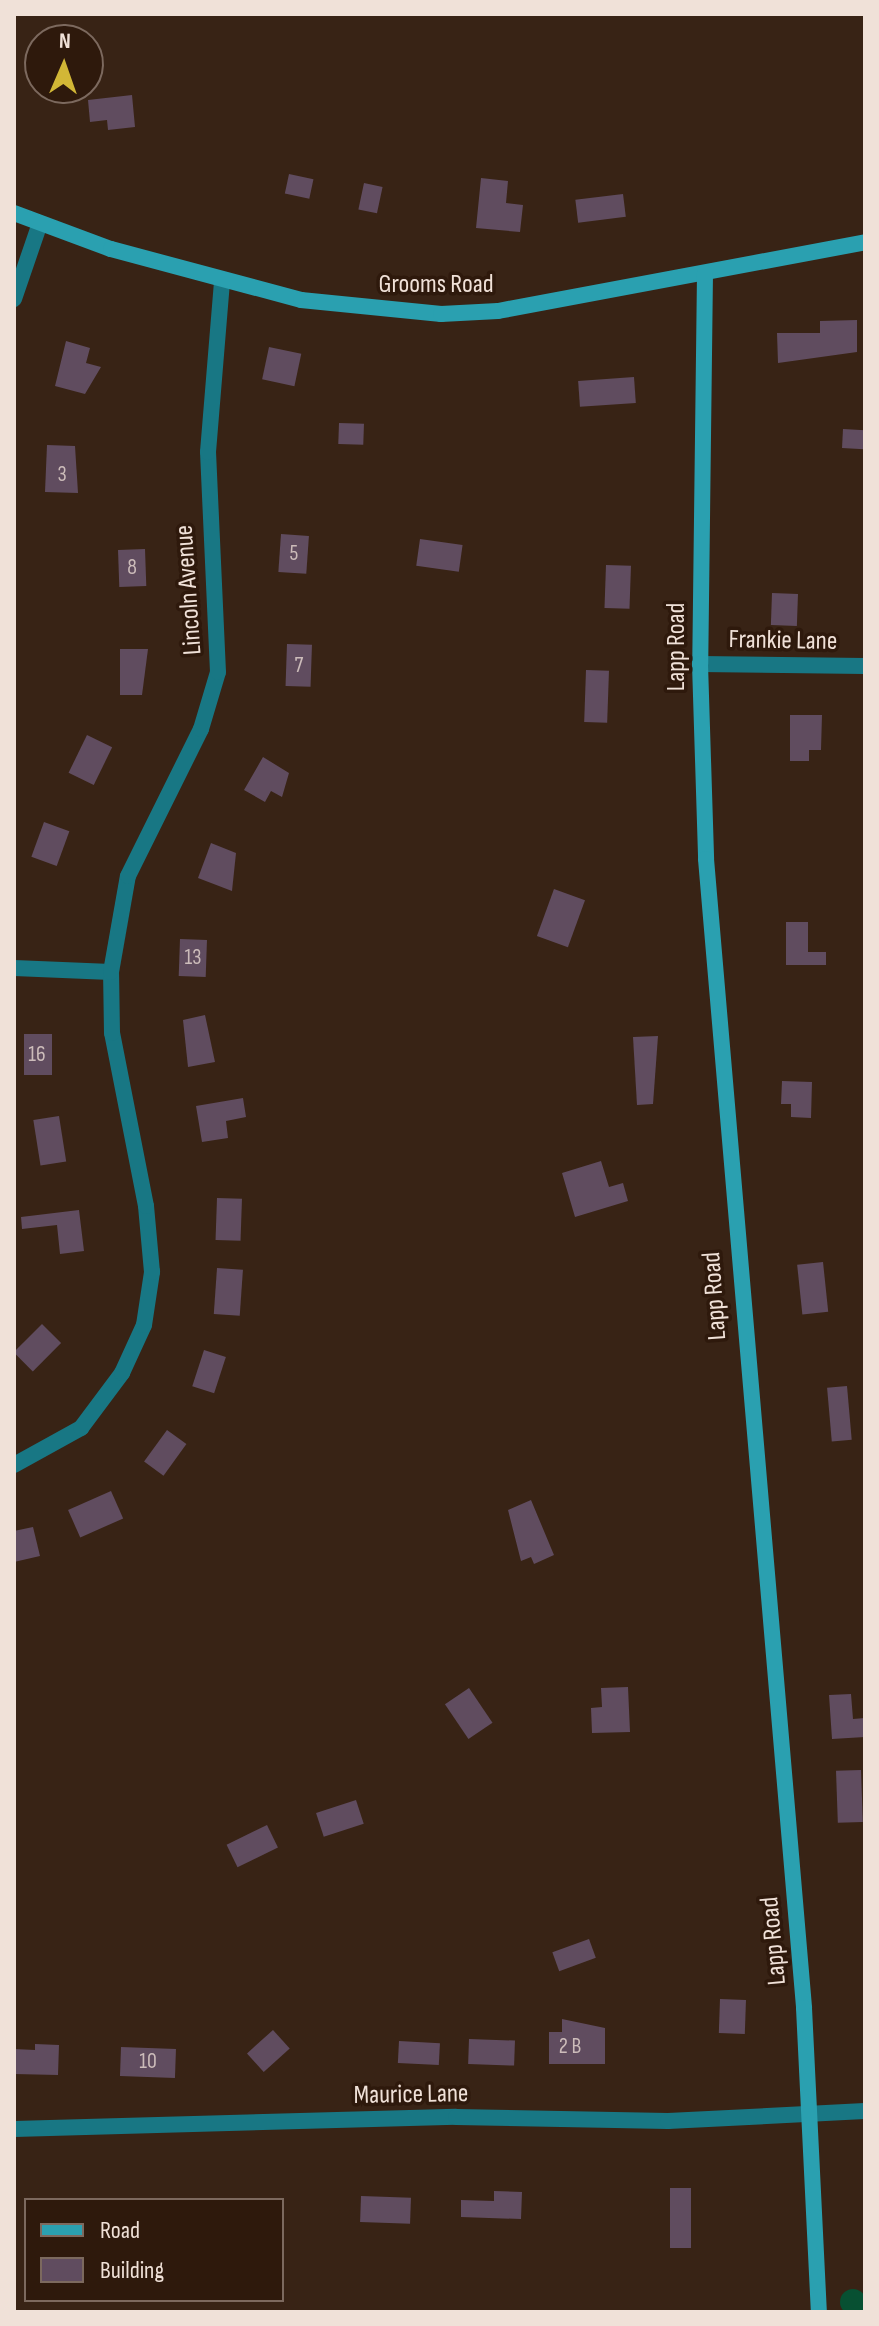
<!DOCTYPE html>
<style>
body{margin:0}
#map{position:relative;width:879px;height:2326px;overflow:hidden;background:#382315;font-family:"Sofia Sans Condensed",sans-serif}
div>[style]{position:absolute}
.green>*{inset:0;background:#075032}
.round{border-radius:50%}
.building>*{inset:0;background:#604c5f;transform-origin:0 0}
.street>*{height:16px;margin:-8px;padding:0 8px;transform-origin:8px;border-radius:8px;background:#187784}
.secondary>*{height:16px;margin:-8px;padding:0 8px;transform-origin:8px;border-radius:8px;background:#2aa0b0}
span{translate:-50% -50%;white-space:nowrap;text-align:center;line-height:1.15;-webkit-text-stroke:7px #2e190c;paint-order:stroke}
.number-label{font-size:22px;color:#ccbcba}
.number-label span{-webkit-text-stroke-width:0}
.street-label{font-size:26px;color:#f0e1d8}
.frame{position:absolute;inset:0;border:16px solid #f0e1d8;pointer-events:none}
.legend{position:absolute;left:24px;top:2198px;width:260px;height:104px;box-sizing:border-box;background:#2e190c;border:2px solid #7c695e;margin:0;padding:10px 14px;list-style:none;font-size:24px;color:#f0e1d8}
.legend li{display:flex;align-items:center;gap:16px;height:40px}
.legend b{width:40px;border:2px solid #7c695e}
.north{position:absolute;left:24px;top:24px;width:80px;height:80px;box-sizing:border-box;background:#2e190c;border:2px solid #7c695e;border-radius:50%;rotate:2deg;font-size:22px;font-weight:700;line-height:32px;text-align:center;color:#f0e1d8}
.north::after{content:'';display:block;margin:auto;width:28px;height:36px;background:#d2b736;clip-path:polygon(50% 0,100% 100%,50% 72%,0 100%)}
</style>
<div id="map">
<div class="green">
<div class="round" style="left:840px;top:2289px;width:26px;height:26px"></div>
</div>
<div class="building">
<div style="clip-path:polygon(132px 95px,135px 127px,108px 130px,107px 120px,90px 122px,88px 100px)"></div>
<div style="left:289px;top:174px;width:25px;height:20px;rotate:12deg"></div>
<div style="clip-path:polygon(481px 178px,508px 181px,506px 203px,523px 205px,520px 232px,476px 228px)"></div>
<div style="left:364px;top:183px;width:19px;height:27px;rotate:12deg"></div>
<div style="left:623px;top:194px;width:23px;height:48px;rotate:83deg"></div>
<div style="clip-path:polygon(857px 320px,857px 352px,778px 363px,777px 333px,820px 333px,820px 321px)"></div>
<div style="clip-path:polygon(66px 341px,90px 348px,86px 363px,101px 367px,85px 394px,55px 386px)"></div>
<div style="left:269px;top:347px;width:33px;height:33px;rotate:12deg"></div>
<div style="left:634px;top:377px;width:26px;height:56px;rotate:86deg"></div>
<div style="left:339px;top:423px;width:25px;height:21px;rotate:2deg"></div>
<div style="left:843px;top:429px;width:22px;height:19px;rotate:3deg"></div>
<div style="clip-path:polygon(47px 445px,75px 446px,78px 493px,45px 492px)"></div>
<div style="left:281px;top:534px;width:28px;height:38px;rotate:4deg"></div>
<div style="left:420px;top:539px;width:43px;height:27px;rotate:8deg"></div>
<div style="left:145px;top:549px;width:37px;height:27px;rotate:88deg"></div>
<div style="left:606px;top:565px;width:25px;height:43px;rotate:2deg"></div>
<div style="left:772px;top:593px;width:26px;height:32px;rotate:2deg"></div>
<div style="left:287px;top:644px;width:25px;height:42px;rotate:2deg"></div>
<div style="clip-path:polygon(120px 649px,148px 649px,142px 695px,120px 695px)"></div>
<div style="left:586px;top:670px;width:23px;height:52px;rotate:2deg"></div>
<div style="clip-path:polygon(790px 715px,822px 715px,821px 750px,809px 750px,809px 761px,790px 761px)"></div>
<div style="left:87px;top:735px;width:28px;height:42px;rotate:26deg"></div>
<div style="clip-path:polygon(263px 757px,289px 773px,282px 797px,271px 791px,265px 802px,244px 790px)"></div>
<div style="left:44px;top:822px;width:27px;height:37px;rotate:20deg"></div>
<div style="clip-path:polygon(211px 843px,236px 853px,232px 891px,198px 878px)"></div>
<div style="left:554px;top:889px;width:33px;height:50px;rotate:20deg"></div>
<div style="clip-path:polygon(786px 922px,808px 922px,808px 952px,826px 952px,826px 965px,786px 965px)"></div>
<div style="left:180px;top:939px;width:27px;height:37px;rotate:2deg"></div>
<div style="clip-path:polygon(205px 1015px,215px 1062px,188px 1067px,183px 1020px)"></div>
<div style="left:24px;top:1034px;width:28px;height:41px"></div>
<div style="clip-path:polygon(658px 1036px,653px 1104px,637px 1105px,633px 1037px)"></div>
<div style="clip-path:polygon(782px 1081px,812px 1082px,811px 1118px,791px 1117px,791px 1104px,781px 1104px)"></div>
<div style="clip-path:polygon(243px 1098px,246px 1117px,226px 1121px,228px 1138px,202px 1142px,196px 1106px)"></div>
<div style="left:59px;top:1116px;width:46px;height:26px;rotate:81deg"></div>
<div style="clip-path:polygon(601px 1161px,609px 1187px,623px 1183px,628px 1201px,575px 1217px,562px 1173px)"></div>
<div style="left:217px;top:1198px;width:25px;height:42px;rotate:2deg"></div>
<div style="clip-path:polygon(79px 1210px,84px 1251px,60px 1254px,57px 1225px,22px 1229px,21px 1217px)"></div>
<div style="left:823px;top:1262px;width:50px;height:26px;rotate:84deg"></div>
<div style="left:217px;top:1268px;width:26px;height:46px;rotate:4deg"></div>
<div style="left:42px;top:1324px;width:27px;height:40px;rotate:45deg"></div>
<div style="left:204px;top:1350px;width:23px;height:38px;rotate:18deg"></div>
<div style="left:847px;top:1386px;width:54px;height:20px;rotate:85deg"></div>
<div style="left:167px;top:1430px;width:24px;height:39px;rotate:36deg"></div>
<div style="left:111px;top:1491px;width:30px;height:47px;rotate:66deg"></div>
<div style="clip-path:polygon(531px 1500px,554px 1555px,534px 1564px,531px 1557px,521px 1561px,508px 1510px)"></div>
<div style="clip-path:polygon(33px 1527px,40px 1556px,14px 1562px,14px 1531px)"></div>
<div style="clip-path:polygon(628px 1687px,630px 1732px,592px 1733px,591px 1708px,602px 1707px,601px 1688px)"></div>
<div style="left:469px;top:1688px;width:42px;height:29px;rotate:56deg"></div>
<div style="clip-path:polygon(851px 1694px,853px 1719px,865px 1718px,865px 1737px,832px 1739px,829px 1695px)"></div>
<div style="left:861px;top:1770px;width:52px;height:25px;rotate:88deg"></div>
<div style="left:356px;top:1800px;width:25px;height:42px;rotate:72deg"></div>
<div style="left:267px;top:1825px;width:25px;height:45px;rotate:64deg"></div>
<div style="left:589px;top:1939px;width:20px;height:39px;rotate:70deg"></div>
<div style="left:720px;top:1999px;width:26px;height:34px;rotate:2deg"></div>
<div style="clip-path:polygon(562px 2019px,605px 2028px,605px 2064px,549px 2064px,549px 2032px,562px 2032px)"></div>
<div style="left:273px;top:2030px;width:25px;height:35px;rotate:48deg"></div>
<div style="left:469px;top:2039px;width:46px;height:25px;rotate:2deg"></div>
<div style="left:399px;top:2041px;width:41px;height:22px;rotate:3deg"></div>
<div style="clip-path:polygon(35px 2044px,59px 2045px,58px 2075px,14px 2074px,14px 2049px,35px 2050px)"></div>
<div style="left:121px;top:2047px;width:55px;height:29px;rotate:2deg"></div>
<div style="left:670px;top:2188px;width:21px;height:60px"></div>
<div style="clip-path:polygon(494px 2191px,522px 2192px,521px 2219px,461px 2217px,461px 2200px,494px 2201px)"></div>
<div style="left:361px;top:2196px;width:50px;height:26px;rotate:2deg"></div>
</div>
<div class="street">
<div style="left:14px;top:299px;width:80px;rotate:-71.1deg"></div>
<div style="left:700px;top:664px;width:165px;rotate:0.7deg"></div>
<div style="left:14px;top:968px;width:97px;rotate:2.4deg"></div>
<div style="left:14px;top:1465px;width:77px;rotate:-28.9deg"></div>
<div style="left:81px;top:1428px;width:69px;rotate:-53.3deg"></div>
<div style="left:122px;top:1373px;width:53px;rotate:-65.4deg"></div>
<div style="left:144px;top:1325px;width:54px;rotate:-81.4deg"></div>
<div style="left:152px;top:1272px;width:66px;rotate:-95.2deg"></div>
<div style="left:146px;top:1206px;width:176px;rotate:-101.1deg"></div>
<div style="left:112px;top:1033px;width:61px;rotate:-90.9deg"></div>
<div style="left:111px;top:972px;width:97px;rotate:-80deg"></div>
<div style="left:128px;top:876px;width:164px;rotate:-63.6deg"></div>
<div style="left:201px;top:729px;width:59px;rotate:-73.4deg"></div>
<div style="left:218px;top:672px;width:220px;rotate:-92.6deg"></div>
<div style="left:208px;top:452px;width:173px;rotate:-85.3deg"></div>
<div style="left:14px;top:2129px;width:442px;rotate:-1.6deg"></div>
<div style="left:456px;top:2117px;width:212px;rotate:1.1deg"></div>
<div style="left:668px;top:2121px;width:197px;rotate:-2.9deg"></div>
</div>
<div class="secondary">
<div style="left:14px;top:213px;width:103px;rotate:20.4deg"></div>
<div style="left:111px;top:249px;width:197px;rotate:15deg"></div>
<div style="left:301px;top:300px;width:141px;rotate:5.7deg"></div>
<div style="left:441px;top:314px;width:57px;rotate:-3deg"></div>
<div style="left:498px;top:311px;width:373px;rotate:-10.6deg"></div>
<div style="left:705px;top:273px;width:391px;rotate:90.7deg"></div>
<div style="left:700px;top:664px;width:195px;rotate:88.2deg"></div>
<div style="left:706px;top:859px;width:1153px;rotate:85.12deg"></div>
<div style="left:804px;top:2008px;width:304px;rotate:87.2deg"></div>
</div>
<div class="number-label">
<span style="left:62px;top:475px">3</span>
<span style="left:294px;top:554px">5</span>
<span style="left:132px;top:568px">8</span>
<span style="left:299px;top:666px">7</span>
<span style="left:193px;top:958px">13</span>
<span style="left:37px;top:1055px">16</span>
<span style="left:570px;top:2047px">2 B</span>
<span style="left:148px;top:2062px">10</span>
</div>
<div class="street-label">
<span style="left:436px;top:285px">Grooms Road</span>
<span style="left:189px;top:590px;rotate:-94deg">Lincoln Avenue</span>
<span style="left:783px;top:641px;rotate:1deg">Frankie Lane</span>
<span style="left:677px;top:647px;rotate:-90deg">Lapp Road</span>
<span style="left:715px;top:1296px;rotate:-94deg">Lapp Road</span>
<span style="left:774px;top:1941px;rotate:-95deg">Lapp Road</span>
<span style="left:411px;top:2095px;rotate:-1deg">Maurice Lane</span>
</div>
<div class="frame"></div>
<ul class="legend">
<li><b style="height:10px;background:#2aa0b0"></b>Road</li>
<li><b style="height:22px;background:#604c5f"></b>Building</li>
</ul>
<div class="north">N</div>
</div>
